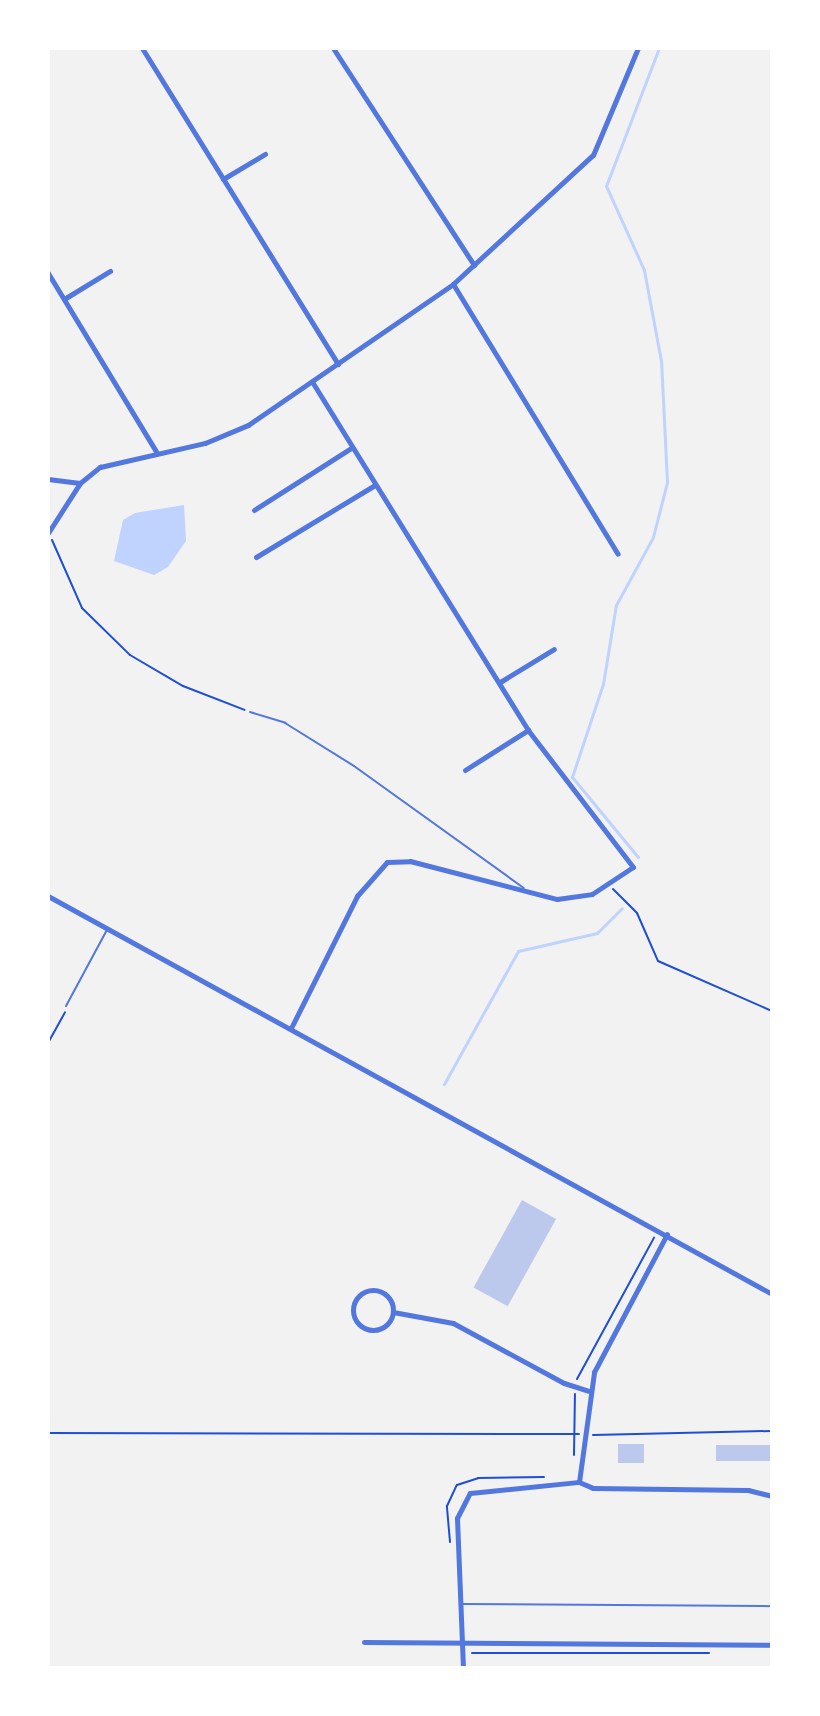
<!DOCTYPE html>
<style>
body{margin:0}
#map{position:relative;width:820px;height:1716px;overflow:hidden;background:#f2f2f2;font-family:Commissioner,sans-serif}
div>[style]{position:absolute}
.water>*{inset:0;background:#bfd3fe}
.stream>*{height:3px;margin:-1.5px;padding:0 1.5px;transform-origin:1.5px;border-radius:1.5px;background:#bfd3fe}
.building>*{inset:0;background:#bdc9ec;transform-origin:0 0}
.path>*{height:2px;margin:-1px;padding:0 1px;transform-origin:1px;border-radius:1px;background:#1d4ed8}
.service>*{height:2px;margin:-1px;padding:0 1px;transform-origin:1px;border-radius:1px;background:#5277de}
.minor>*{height:5px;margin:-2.5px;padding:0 2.5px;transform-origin:2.5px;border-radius:2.5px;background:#5277de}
.minor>.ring{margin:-2.5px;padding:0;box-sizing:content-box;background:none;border:5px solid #5277de;border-radius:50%}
span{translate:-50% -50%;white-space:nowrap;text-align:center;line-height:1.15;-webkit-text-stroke:6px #fff;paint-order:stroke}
.frame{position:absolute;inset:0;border:50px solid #fff;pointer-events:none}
</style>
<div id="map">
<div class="water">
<div style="clip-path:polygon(184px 505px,186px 541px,168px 567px,154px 575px,114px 561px,123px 520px,135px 513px)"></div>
</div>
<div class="stream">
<div style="left:638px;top:857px;width:104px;rotate:-129.5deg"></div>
<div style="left:572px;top:777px;width:98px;rotate:-71.6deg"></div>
<div style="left:603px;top:684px;width:80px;rotate:-80.7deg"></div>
<div style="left:616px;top:605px;width:77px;rotate:-61.4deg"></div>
<div style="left:653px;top:537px;width:57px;rotate:-75.7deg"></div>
<div style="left:667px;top:482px;width:121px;rotate:-92.8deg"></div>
<div style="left:661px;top:361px;width:93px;rotate:-100.6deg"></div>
<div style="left:644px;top:270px;width:92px;rotate:-114.3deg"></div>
<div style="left:606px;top:186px;width:148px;rotate:-69deg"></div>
<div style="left:444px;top:1084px;width:152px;rotate:-60.9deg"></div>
<div style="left:518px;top:951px;width:81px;rotate:-12.8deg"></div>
<div style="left:597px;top:933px;width:35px;rotate:-45deg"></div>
</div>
<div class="building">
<div style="left:522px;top:1200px;width:39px;height:100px;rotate:29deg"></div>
<div style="left:618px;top:1444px;width:26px;height:19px"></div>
<div style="left:716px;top:1445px;width:54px;height:16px"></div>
</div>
<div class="path">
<div style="left:52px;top:540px;width:74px;rotate:66.2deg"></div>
<div style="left:82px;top:608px;width:67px;rotate:44.4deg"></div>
<div style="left:130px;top:655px;width:61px;rotate:30.3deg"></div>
<div style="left:183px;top:686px;width:66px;rotate:21.2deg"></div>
<div style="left:613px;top:889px;width:34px;rotate:45deg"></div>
<div style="left:637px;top:913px;width:52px;rotate:66.4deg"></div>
<div style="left:658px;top:961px;width:124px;rotate:23.7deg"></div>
<div style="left:48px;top:1043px;width:35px;rotate:-61deg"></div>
<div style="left:577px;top:1379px;width:161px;rotate:-61.4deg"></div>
<div style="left:48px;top:1433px;width:531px;rotate:0.11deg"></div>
<div style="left:593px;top:1435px;width:179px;rotate:-1.3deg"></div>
<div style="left:574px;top:1455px;width:61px;rotate:-89.1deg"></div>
<div style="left:450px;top:1542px;width:36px;rotate:-95deg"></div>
<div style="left:447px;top:1506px;width:23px;rotate:-65deg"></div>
<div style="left:457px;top:1485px;width:22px;rotate:-18deg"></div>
<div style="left:478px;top:1478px;width:66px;rotate:-0.9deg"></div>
<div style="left:472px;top:1653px;width:237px"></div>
</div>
<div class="service">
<div style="left:250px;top:712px;width:37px;rotate:17deg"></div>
<div style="left:285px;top:723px;width:81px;rotate:31.9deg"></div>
<div style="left:354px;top:766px;width:209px;rotate:35.7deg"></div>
<div style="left:66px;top:1006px;width:86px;rotate:-61.7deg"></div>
<div style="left:463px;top:1604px;width:309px;rotate:0.4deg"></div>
</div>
<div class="minor">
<div style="left:142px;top:48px;width:372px;rotate:58.2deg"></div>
<div style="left:333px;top:48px;width:259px;rotate:57deg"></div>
<div style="left:223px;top:179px;width:49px;rotate:-30.8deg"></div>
<div style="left:48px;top:273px;width:210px;rotate:58.8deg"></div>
<div style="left:453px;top:284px;width:316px;rotate:58.6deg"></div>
<div style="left:64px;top:299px;width:54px;rotate:-31.3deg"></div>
<div style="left:48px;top:479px;width:32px;rotate:7deg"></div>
<div style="left:254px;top:510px;width:115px;rotate:-32.6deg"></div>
<div style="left:48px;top:533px;width:59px;rotate:-57.4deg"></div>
<div style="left:80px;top:483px;width:26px;rotate:-39deg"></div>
<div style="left:100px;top:467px;width:108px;rotate:-12.9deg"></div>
<div style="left:205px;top:443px;width:47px;rotate:-22.7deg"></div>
<div style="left:248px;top:425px;width:249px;rotate:-34.5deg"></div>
<div style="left:453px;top:284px;width:190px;rotate:-42.7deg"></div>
<div style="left:593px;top:155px;width:116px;rotate:-67.2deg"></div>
<div style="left:256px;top:557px;width:139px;rotate:-31.2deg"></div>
<div style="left:500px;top:682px;width:63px;rotate:-31.4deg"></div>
<div style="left:465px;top:770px;width:75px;rotate:-32.4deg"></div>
<div style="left:48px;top:896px;width:826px;rotate:28.8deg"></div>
<div style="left:291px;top:1028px;width:148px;rotate:-63.4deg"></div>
<div style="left:357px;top:896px;width:45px;rotate:-48.6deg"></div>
<div style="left:387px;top:862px;width:23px;rotate:-2deg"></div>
<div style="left:410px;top:861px;width:152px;rotate:14.5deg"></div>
<div style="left:557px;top:899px;width:35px;rotate:-8deg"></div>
<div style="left:592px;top:894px;width:49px;rotate:-33.4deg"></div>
<div style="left:633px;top:867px;width:173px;rotate:-127.5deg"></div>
<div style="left:528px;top:730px;width:410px;rotate:-121.8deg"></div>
<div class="ring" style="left:353px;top:1290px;width:35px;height:35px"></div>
<div style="left:393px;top:1312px;width:61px;rotate:10.4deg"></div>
<div style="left:453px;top:1323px;width:126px;rotate:28.4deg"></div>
<div style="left:564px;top:1383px;width:25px;rotate:18deg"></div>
<div style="left:579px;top:1482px;width:111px;rotate:-82.2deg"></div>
<div style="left:594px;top:1372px;width:156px;rotate:-62.1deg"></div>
<div style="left:364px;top:1642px;width:408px;rotate:0.4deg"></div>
<div style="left:463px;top:1668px;width:150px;rotate:-92.3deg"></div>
<div style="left:457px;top:1518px;width:28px;rotate:-63deg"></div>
<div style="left:470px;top:1493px;width:110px;rotate:-5.8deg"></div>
<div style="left:579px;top:1482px;width:15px;rotate:23deg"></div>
<div style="left:593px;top:1488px;width:155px;rotate:0.7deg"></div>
<div style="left:748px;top:1490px;width:25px;rotate:14deg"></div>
</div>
<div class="frame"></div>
</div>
